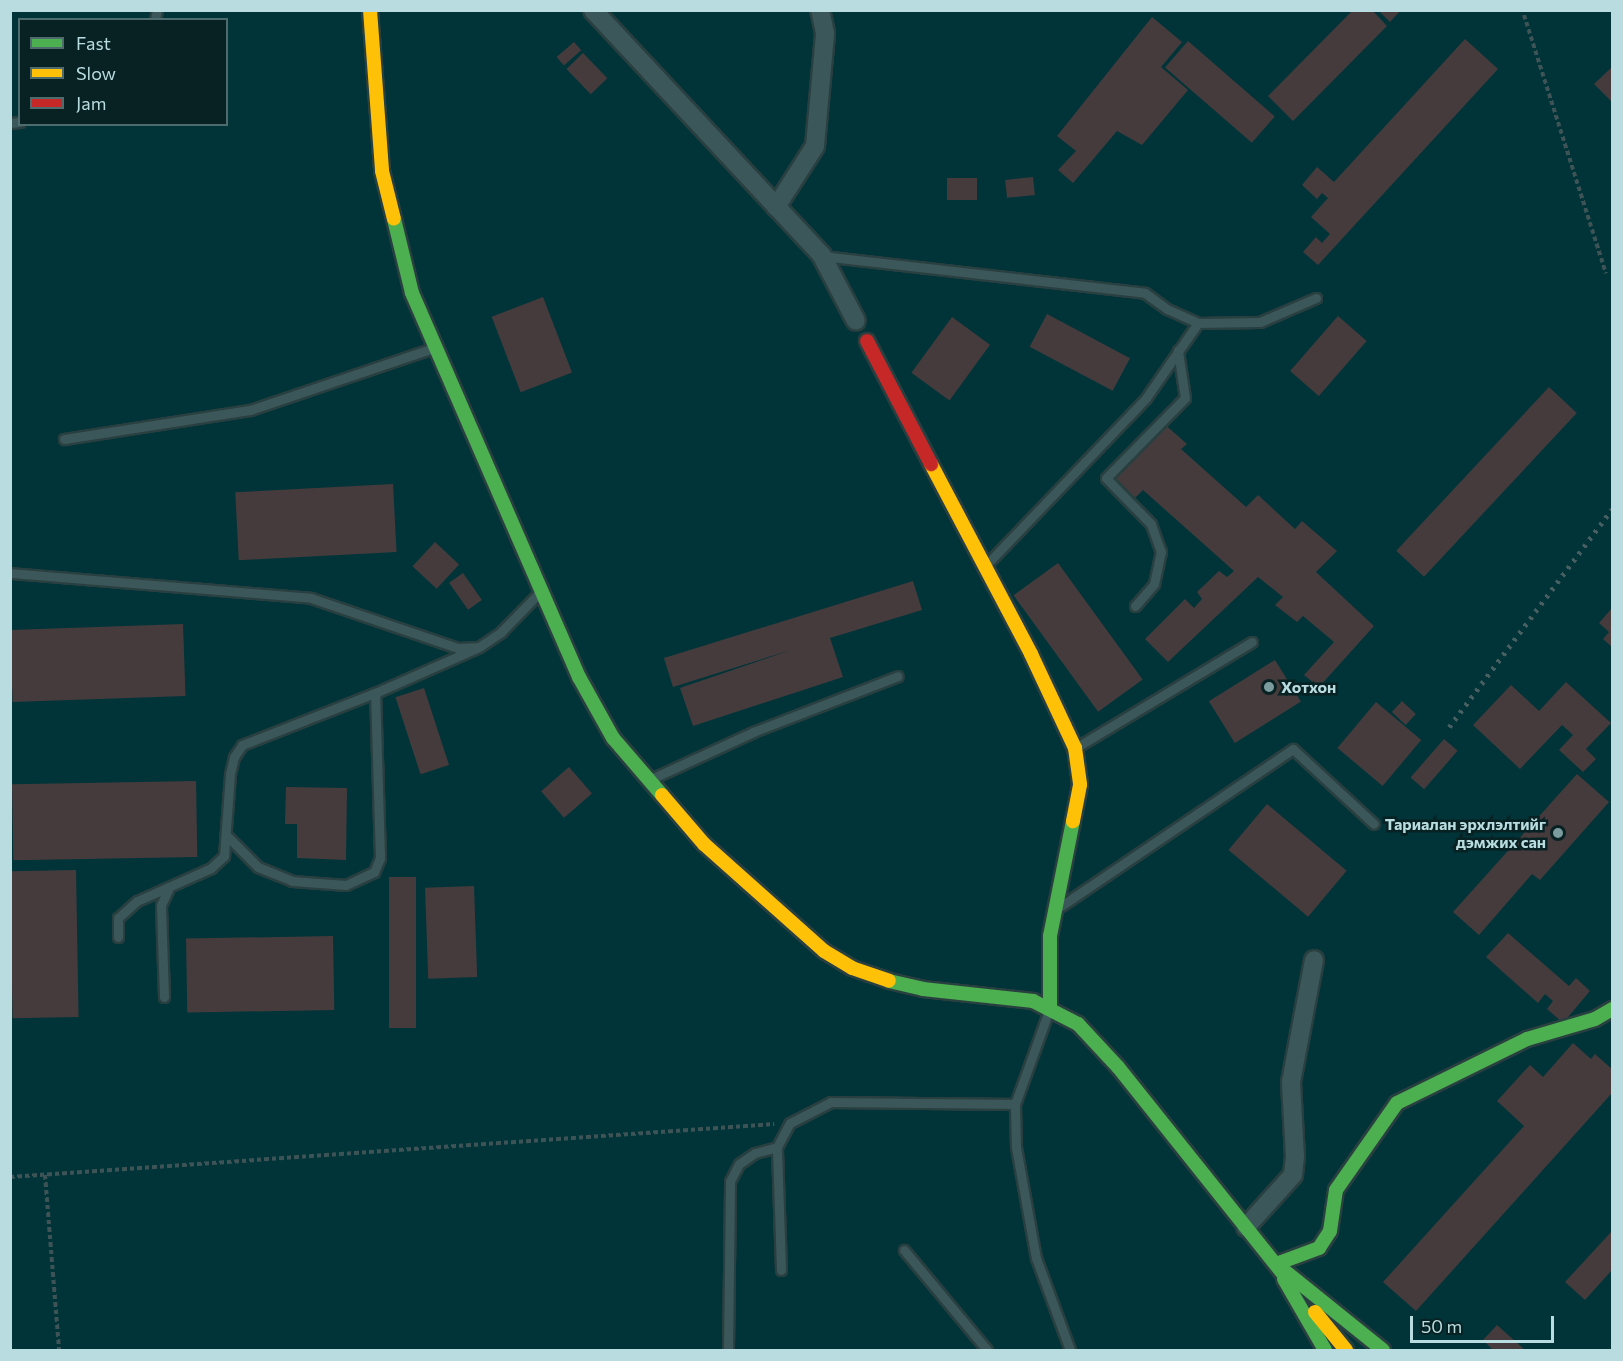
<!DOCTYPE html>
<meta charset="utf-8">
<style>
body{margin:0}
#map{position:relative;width:1623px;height:1361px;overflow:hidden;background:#0b2325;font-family:Commissioner,sans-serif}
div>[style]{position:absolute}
.built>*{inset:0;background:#013438}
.building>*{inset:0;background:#453b3d;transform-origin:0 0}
.path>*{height:4px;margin-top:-2px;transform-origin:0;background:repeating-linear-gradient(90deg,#3d5355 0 4.5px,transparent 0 7.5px)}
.roads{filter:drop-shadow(2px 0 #293f40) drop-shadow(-2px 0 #293f40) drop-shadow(0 2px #293f40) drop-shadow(0 -2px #293f40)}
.lane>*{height:9px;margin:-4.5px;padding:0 4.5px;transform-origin:4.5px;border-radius:4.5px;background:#3c5759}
.street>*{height:18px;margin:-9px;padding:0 9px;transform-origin:9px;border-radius:9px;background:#3c5759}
.fast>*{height:14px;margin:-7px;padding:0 7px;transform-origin:7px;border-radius:7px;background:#4caf50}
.slow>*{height:14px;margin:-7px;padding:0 7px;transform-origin:7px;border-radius:7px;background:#ffc107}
.jam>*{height:14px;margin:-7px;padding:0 7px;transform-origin:7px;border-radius:7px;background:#c62828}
.rail>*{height:4.5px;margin-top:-2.25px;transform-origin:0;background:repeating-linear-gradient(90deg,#485f61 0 3px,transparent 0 9px)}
.dots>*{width:16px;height:16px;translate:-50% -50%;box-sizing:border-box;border:3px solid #082123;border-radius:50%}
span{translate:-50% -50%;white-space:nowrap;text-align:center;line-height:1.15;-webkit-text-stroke:5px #082123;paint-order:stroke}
.poi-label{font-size:16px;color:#b8dcdf;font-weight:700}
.left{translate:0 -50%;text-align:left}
.right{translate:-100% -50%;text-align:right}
.frame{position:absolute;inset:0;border:12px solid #b8dcdf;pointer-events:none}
.legend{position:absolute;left:18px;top:18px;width:210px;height:108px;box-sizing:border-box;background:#082123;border:2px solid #4e6c6e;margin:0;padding:8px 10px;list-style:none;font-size:18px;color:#b8dcdf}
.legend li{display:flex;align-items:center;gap:12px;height:30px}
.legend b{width:30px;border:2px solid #4e6c6e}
.scale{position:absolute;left:1410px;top:1316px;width:144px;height:27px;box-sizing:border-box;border:3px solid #b8dcdf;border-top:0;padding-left:8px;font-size:18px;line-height:21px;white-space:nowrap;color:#b8dcdf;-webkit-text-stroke:4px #082123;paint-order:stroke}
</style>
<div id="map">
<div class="built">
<div style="clip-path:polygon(evenodd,10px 11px,1612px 11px,1612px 1350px,11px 1350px,10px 11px,20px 20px,226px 20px,226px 124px,20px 124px,20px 20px)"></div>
</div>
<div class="building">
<div style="clip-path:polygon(1353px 10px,1372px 10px,1387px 26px,1293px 121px,1268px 96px)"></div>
<div style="clip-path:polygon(1378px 10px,1401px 10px,1390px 22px)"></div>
<div style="clip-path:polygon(1152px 17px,1182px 42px,1161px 67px,1188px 90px,1142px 145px,1117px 131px,1073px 183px,1058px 170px,1076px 151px,1057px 136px)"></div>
<div style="clip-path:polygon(1465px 39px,1498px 69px,1318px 265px,1303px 252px,1316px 237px,1322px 243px,1330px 234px,1311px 217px,1328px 198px,1322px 193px,1317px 199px,1302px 185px,1317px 167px,1334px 182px)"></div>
<div style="left:1188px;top:41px;width:115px;height:35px;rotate:41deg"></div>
<div style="left:574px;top:42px;width:11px;height:23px;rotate:49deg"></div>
<div style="left:583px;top:53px;width:35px;height:23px;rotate:46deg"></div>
<div style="clip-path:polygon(1612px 67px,1612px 102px,1594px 84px)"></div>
<div style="left:1033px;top:177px;width:18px;height:28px;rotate:84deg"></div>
<div style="left:947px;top:178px;width:30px;height:22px"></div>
<div style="left:543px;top:297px;width:81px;height:55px;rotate:69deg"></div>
<div style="left:1047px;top:314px;width:94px;height:37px;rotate:28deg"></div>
<div style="left:1338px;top:316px;width:38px;height:73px;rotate:41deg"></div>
<div style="left:952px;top:317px;width:47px;height:69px;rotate:36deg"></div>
<div style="left:1549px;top:387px;width:38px;height:224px;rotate:43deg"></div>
<div style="clip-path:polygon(1162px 422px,1187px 444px,1181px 449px,1246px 507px,1258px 495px,1295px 529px,1302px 521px,1337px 551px,1316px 572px,1374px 626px,1319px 687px,1304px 675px,1334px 642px,1303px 616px,1297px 622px,1275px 605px,1283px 597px,1258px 577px,1168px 662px,1145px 639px,1185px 599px,1194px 608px,1202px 599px,1197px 592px,1219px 571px,1227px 577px,1234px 571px,1143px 490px,1135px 498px,1111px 476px)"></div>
<div style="left:393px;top:484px;width:68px;height:158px;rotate:87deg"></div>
<div style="left:435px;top:542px;width:33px;height:33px;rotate:43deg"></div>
<div style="left:1058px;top:563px;width:144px;height:55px;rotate:54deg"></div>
<div style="left:463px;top:573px;width:33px;height:17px;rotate:55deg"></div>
<div style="clip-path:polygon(913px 581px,922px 610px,830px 638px,843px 677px,693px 726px,680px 688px,791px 650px,673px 687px,664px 658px)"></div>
<div style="clip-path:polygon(1612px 608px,1612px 647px,1603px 639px,1609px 632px,1599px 623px)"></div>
<div style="left:183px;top:624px;width:72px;height:173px;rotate:88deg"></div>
<div style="left:1275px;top:660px;width:49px;height:78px;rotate:58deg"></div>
<div style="clip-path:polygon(1566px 682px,1611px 723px,1586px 749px,1596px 759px,1583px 772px,1559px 750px,1573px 735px,1562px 725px,1520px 769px,1473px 725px,1511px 685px,1539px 711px)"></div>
<div style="left:424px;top:688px;width:81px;height:30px;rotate:72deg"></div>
<div style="left:1402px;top:701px;width:19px;height:15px;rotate:43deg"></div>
<div style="left:1376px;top:702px;width:59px;height:60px;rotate:40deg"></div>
<div style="left:1444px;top:739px;width:18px;height:51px;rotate:41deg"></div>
<div style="left:569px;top:767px;width:35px;height:37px;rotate:49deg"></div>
<div style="clip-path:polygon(1577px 774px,1609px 802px,1540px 880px,1532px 874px,1479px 935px,1453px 912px)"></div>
<div style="left:196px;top:781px;width:76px;height:184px;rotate:89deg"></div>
<div style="clip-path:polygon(286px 787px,347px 788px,346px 860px,297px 858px,297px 824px,285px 824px)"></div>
<div style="left:1267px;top:804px;width:104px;height:60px;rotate:40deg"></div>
<div style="left:76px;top:870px;width:147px;height:66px;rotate:89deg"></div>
<div style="left:389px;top:877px;width:27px;height:151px"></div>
<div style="left:474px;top:886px;width:91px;height:49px;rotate:88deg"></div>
<div style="clip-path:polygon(1508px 933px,1569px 986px,1576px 978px,1590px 991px,1563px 1023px,1547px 1009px,1553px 1001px,1545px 994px,1538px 1003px,1486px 957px)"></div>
<div style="left:333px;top:936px;width:74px;height:147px;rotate:89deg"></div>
<div style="clip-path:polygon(1573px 1043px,1591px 1059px,1595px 1054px,1612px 1069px,1612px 1093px,1416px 1311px,1383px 1282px,1524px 1126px,1497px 1101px,1530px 1065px,1543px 1077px)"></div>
<div style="clip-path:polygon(1612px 1231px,1612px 1270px,1585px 1300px,1565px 1282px)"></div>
<div style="clip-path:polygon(1497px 1325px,1525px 1350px,1493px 1350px,1483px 1340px)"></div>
</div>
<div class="path">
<div style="left:1524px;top:15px;width:271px;rotate:72.4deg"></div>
<div style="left:45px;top:1175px;width:176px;rotate:85.4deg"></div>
<div style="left:10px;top:1177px;width:766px;rotate:-3.97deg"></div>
</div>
<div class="roads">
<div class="lane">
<div style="left:155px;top:20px;width:10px;rotate:-79deg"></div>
<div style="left:10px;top:123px;width:10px;rotate:-6deg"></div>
<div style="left:822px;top:256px;width:325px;rotate:6.5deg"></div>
<div style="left:1145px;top:293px;width:27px;rotate:36deg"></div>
<div style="left:1167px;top:309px;width:34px;rotate:24deg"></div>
<div style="left:64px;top:439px;width:188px;rotate:-8.9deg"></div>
<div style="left:250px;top:410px;width:193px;rotate:-18.7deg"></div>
<div style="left:987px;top:564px;width:230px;rotate:-46.2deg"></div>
<div style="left:1146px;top:398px;width:91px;rotate:-55.3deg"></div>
<div style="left:1198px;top:323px;width:62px;rotate:-0.9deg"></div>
<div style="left:1260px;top:322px;width:61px;rotate:-23.2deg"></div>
<div style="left:10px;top:573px;width:302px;rotate:4.7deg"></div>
<div style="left:311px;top:598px;width:155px;rotate:18.8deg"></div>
<div style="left:458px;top:648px;width:21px;rotate:-3deg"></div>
<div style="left:479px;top:647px;width:27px;rotate:-34deg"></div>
<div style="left:501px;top:632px;width:54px;rotate:-45.7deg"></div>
<div style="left:1135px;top:606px;width:29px;rotate:-49deg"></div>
<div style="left:1154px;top:584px;width:33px;rotate:-78deg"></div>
<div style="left:1161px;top:552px;width:30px;rotate:-110deg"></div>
<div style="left:1151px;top:524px;width:64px;rotate:-134.4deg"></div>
<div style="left:1106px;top:478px;width:112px;rotate:-45.4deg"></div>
<div style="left:1185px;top:398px;width:48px;rotate:-98.5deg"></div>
<div style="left:1077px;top:747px;width:204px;rotate:-31deg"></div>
<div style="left:651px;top:779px;width:112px;rotate:-24.7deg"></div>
<div style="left:753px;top:732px;width:155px;rotate:-21.1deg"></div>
<div style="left:228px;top:837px;width:42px;rotate:45deg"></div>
<div style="left:258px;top:867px;width:37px;rotate:22deg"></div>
<div style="left:292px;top:881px;width:54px;rotate:4.2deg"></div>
<div style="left:346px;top:885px;width:31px;rotate:-25deg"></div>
<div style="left:374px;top:872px;width:15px;rotate:-67deg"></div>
<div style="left:380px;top:858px;width:165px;rotate:-91.7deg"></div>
<div style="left:375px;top:693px;width:111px;rotate:-23.8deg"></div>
<div style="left:1061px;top:906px;width:280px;rotate:-34.1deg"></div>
<div style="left:1293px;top:749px;width:110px;rotate:42.8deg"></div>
<div style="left:118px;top:937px;width:19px;rotate:-90deg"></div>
<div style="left:118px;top:918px;width:25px;rotate:-42deg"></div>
<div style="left:137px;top:901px;width:81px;rotate:-24deg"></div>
<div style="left:211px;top:868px;width:18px;rotate:-43deg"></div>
<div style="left:224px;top:856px;width:82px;rotate:-85.8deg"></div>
<div style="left:230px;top:774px;width:17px;rotate:-77deg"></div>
<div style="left:234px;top:757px;width:14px;rotate:-56deg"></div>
<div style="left:242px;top:745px;width:143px;rotate:-21.4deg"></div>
<div style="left:164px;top:997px;width:92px;rotate:-91.9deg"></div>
<div style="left:161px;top:905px;width:17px;rotate:-65deg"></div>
<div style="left:1048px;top:1013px;width:97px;rotate:109.9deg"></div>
<div style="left:1015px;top:1104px;width:43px;rotate:88.7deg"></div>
<div style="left:1016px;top:1147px;width:113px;rotate:79.8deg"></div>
<div style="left:1036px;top:1258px;width:98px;rotate:69.7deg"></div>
<div style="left:904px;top:1250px;width:130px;rotate:50.3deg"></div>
<div style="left:781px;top:1270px;width:123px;rotate:-91.9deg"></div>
<div style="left:777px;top:1147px;width:27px;rotate:-62deg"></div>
<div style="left:790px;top:1123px;width:46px;rotate:-27.1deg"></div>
<div style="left:831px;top:1102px;width:184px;rotate:0.6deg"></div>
<div style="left:728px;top:1350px;width:169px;rotate:-89.3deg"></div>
<div style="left:730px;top:1181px;width:19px;rotate:-62deg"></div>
<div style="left:739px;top:1164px;width:19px;rotate:-35deg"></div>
<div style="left:755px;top:1153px;width:23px;rotate:-15deg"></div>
</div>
<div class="street">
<div style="left:593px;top:10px;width:336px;rotate:47deg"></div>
<div style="left:822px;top:256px;width:73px;rotate:62.4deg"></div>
<div style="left:776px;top:207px;width:72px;rotate:-57.4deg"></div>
<div style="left:815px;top:146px;width:113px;rotate:-84.9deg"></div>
<div style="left:825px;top:33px;width:24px;rotate:-102deg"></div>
<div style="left:1246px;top:1227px;width:70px;rotate:-47.9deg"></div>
<div style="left:1293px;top:1175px;width:18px;rotate:-84deg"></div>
<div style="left:1295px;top:1157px;width:75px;rotate:-93.1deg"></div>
<div style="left:1291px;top:1082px;width:124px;rotate:-79.3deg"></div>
</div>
<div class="fast">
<div style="left:394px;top:219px;width:76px;rotate:76.3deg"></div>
<div style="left:412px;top:293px;width:419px;rotate:66.5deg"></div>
<div style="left:579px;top:677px;width:70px;rotate:60.9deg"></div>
<div style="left:613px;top:738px;width:75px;rotate:49.3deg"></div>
<div style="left:889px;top:981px;width:35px;rotate:13deg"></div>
<div style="left:923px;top:989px;width:111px;rotate:6.2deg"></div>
<div style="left:1033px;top:1001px;width:51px;rotate:27.1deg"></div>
<div style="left:1078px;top:1024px;width:59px;rotate:47.1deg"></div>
<div style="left:1118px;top:1067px;width:274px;rotate:51.4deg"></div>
<div style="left:1050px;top:1007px;width:71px;rotate:-90deg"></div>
<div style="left:1050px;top:936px;width:117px;rotate:-78.7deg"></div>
<div style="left:1276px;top:1264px;width:46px;rotate:-20.4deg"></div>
<div style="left:1319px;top:1248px;width:20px;rotate:-57deg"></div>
<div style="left:1330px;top:1231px;width:41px;rotate:-81.7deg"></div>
<div style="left:1336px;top:1190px;width:106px;rotate:-55deg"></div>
<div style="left:1397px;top:1103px;width:145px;rotate:-26.2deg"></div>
<div style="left:1527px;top:1039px;width:71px;rotate:-16.4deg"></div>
<div style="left:1595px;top:1019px;width:20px;rotate:-30deg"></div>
<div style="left:1276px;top:1264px;width:137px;rotate:38.8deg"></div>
<div style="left:1284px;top:1279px;width:82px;rotate:60deg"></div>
</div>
<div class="slow">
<div style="left:370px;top:10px;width:161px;rotate:85.7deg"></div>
<div style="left:382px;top:171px;width:49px;rotate:76deg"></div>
<div style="left:931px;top:464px;width:215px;rotate:62.2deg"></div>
<div style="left:1031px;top:654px;width:104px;rotate:64.9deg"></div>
<div style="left:1075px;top:748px;width:37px;rotate:82deg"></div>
<div style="left:1080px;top:785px;width:37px;rotate:101deg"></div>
<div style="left:662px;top:795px;width:65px;rotate:49.4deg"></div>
<div style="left:704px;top:844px;width:161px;rotate:41.7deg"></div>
<div style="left:824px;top:951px;width:33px;rotate:31deg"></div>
<div style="left:852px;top:968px;width:39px;rotate:19deg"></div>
<div style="left:1315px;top:1312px;width:49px;rotate:50.8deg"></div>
</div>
<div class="jam">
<div style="left:867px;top:341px;width:139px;rotate:62.5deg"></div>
</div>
</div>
<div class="rail">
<div style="left:1449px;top:727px;width:272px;rotate:-53.2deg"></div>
</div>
<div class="dots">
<div style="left:1269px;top:687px;background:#7b9b9e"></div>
<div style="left:1558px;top:833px;background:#7b9b9e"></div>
</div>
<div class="poi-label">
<span class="left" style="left:1281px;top:687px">Хотхон</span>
<span class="right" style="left:1546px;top:833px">Тариалан эрхлэлтийг<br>дэмжих сан</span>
</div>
<div class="frame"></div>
<ul class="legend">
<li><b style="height:8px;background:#4caf50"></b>Fast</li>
<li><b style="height:8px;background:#ffc107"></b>Slow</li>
<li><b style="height:8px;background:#c62828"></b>Jam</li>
</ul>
<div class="scale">50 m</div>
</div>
